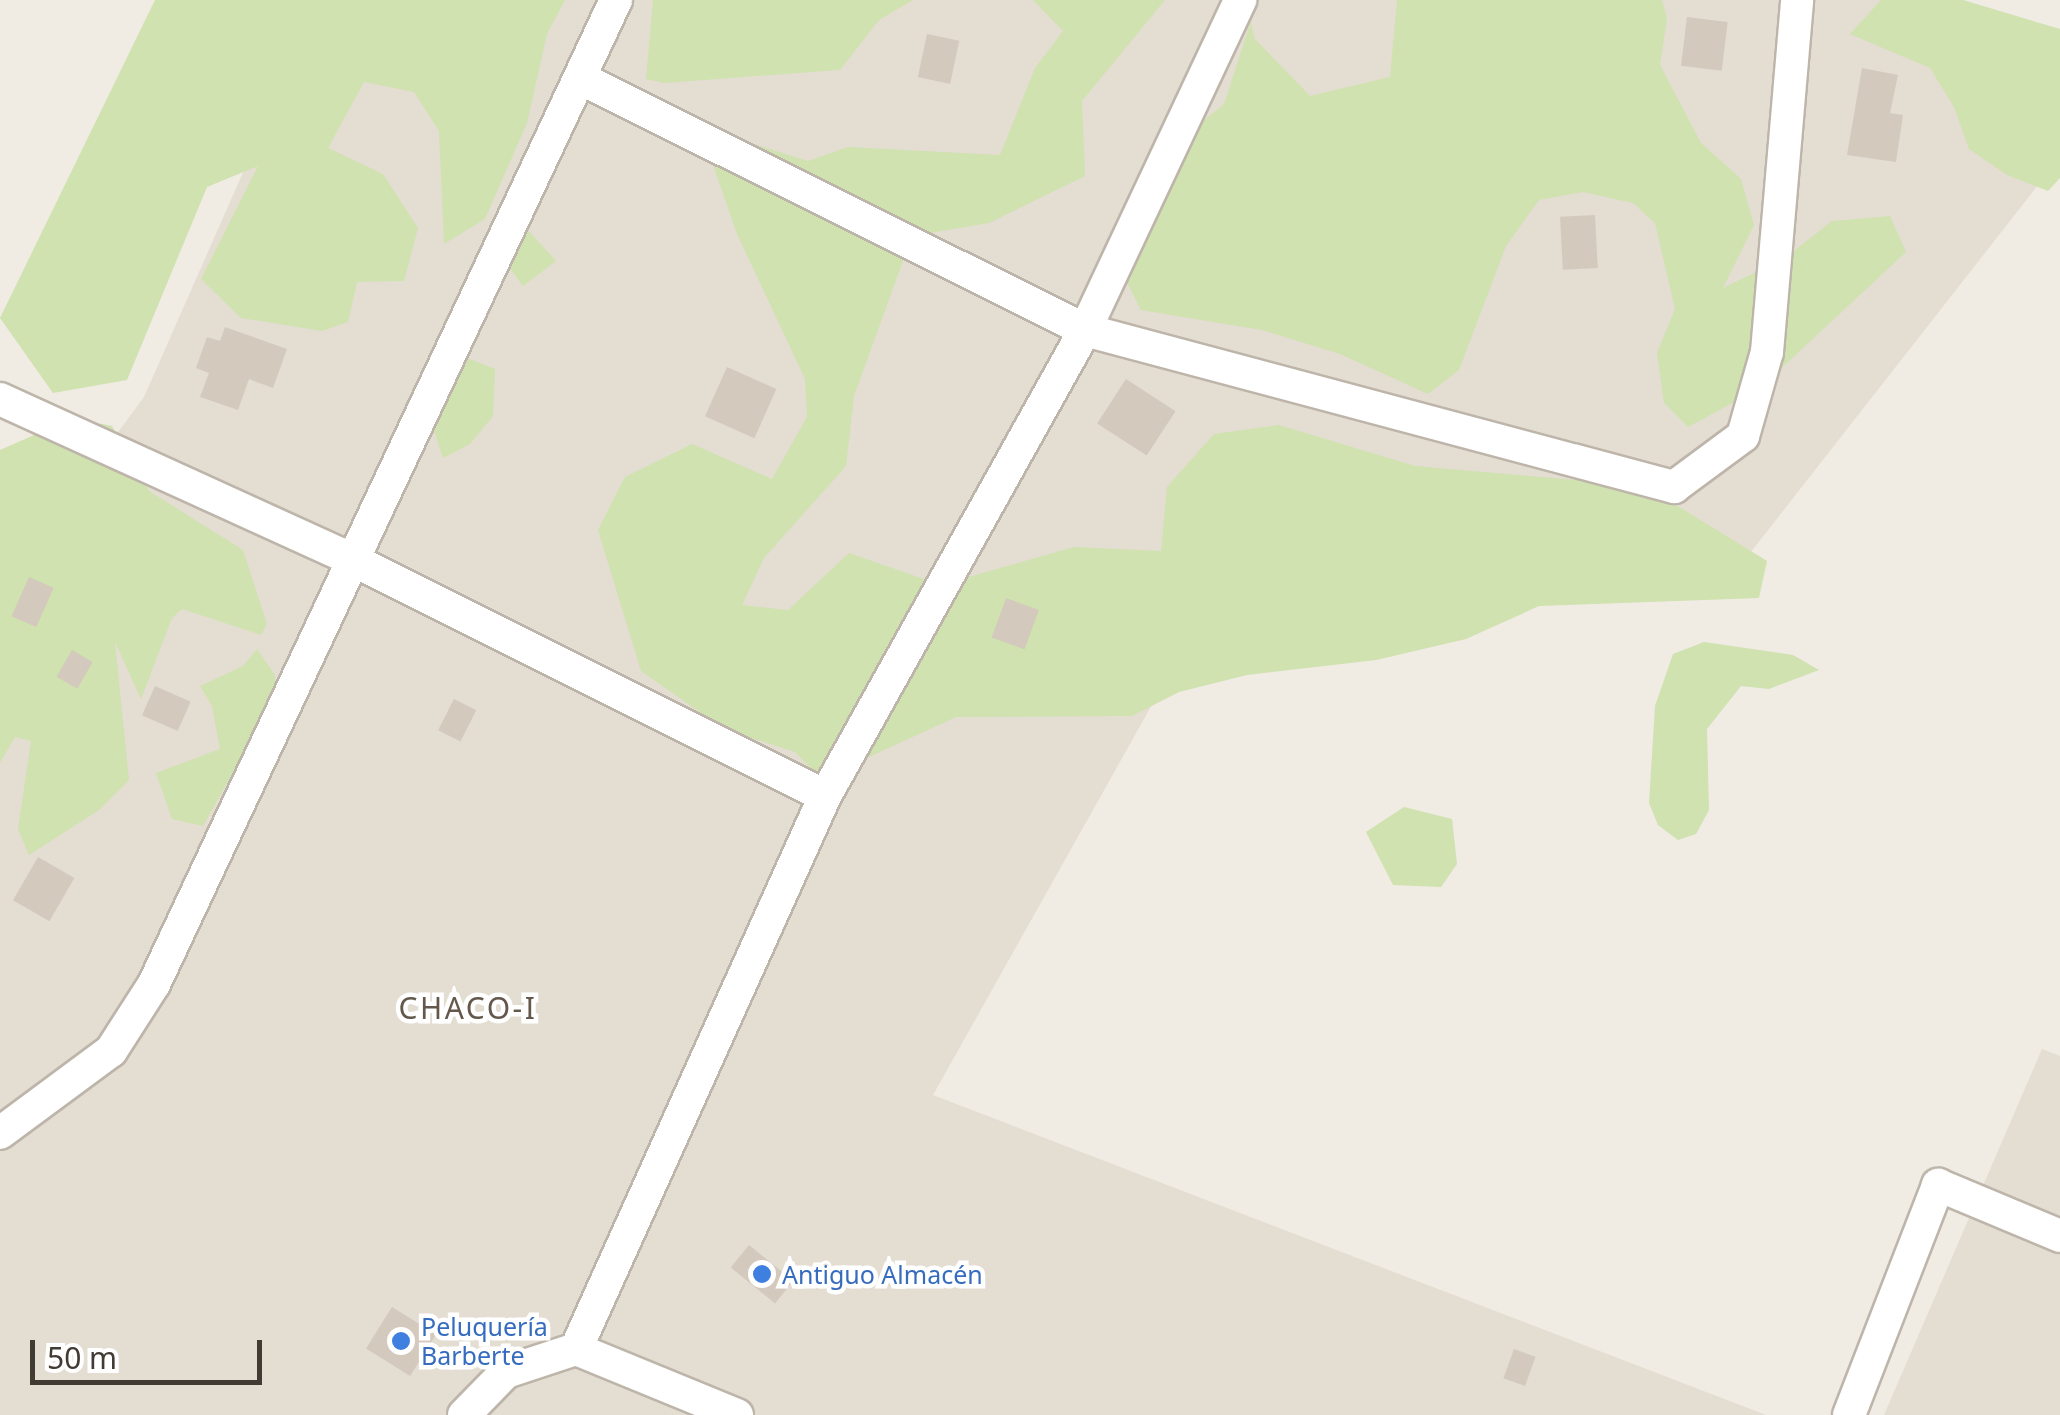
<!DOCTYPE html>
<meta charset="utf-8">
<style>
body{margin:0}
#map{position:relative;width:2060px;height:1415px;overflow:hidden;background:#f0ebe3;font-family:"Noto Sans",sans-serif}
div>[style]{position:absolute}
.residential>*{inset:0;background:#e4ddd2}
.green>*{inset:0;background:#cfe2af}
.building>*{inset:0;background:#d4c9bd;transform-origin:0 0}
.roads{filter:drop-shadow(2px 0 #beb5aa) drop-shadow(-2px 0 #beb5aa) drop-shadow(0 2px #beb5aa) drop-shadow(0 -2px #beb5aa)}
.minor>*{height:32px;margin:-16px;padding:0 16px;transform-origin:16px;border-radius:16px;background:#fff}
.dots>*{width:28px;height:28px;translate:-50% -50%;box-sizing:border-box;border:5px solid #fff;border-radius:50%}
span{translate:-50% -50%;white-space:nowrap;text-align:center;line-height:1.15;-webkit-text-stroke:9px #fff;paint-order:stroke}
.shop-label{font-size:25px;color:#366cbe}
.left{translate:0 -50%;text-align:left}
.quarter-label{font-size:30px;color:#64584c;letter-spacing:2.5px}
.scale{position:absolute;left:30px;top:1340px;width:232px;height:45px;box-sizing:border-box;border:5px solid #423b34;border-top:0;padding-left:12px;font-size:30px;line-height:35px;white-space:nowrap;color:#423b34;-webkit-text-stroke:8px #fff;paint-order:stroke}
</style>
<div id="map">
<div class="residential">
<div style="clip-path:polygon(319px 0,1938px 0,2060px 157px,1736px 571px,1291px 457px,933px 1095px,1766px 1415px,0 1415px,0 592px,144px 397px)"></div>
<div style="clip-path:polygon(2042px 1049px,2060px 1056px,2060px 1415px,1884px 1415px)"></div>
</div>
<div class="green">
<div style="clip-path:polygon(155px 0,565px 0,547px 34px,527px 123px,485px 219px,444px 244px,439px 131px,414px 92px,364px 82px,328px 148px,383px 174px,418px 228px,404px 281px,357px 282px,348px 322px,322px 331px,241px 318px,201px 279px,258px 166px,207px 187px,127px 380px,53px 393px,0 318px)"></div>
<div style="clip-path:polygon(653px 0,913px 0,879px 20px,840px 70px,664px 83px,646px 79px)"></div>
<div style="clip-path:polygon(1033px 0,1165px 0,1082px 101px,1085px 176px,989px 223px,912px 236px,854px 396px,846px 466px,764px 558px,742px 605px,788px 610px,849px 553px,941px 585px,1074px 547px,1161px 551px,1167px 487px,1214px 434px,1279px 425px,1415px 466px,1645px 486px,1767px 561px,1759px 598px,1539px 606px,1466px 639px,1376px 660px,1247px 675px,1179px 692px,1132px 716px,956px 717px,821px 779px,795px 752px,724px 729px,641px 671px,598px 530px,625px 477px,692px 444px,772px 479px,807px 417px,805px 379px,737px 234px,700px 127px,808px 161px,848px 147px,1000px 155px,1035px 68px,1063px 31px)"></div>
<div style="clip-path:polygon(1397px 0,1662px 0,1667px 18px,1660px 65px,1701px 143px,1741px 179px,1754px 225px,1723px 288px,1785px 258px,1832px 221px,1890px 216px,1906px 252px,1760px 388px,1688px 427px,1664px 403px,1657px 353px,1675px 309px,1655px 223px,1633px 203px,1583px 192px,1539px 200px,1506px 246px,1459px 370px,1428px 394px,1340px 354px,1262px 330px,1141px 310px,1119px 267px,1185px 136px,1224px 104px,1251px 21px,1254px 38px,1310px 96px,1390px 77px)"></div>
<div style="clip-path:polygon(1881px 0,1963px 0,2060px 29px,2060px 178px,2048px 191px,2007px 175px,1969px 149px,1954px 107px,1930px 68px,1850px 34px)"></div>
<div style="clip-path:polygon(525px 227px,556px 261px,523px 286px,506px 263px)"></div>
<div style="clip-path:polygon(462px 356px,495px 369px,493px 416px,470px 444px,443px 458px,431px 421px)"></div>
<div style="clip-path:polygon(73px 418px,112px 426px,149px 491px,243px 550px,267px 624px,261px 635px,182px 609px,172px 618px,141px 699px,115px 642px,129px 780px,99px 810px,29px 855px,18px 829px,31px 741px,15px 737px,0 763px,0 450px)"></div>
<div style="clip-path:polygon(1704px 642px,1793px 655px,1819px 670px,1769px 689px,1741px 686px,1707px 729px,1709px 810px,1696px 834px,1678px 840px,1658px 825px,1649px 803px,1655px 706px,1673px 654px)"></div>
<div style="clip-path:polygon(257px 649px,275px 675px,275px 697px,203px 826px,172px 819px,156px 773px,220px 749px,212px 706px,200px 686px,243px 666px)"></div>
<div style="clip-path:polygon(1404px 807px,1452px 819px,1457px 864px,1441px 887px,1393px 885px,1366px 832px)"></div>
</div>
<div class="building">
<div style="left:1687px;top:17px;width:41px;height:49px;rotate:7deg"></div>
<div style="left:927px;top:34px;width:33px;height:44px;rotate:12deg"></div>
<div style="clip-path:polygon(1862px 68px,1898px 75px,1890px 113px,1903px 115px,1896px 162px,1847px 155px)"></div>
<div style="left:1595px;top:215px;width:53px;height:35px;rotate:87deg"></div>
<div style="clip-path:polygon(225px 327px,287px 349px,273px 388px,249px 379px,238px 410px,200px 397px,209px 373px,196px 368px,207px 337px,220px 341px)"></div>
<div style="left:727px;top:367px;width:54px;height:54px;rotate:24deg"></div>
<div style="left:1126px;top:379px;width:59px;height:53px;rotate:33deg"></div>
<div style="left:29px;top:577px;width:27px;height:43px;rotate:24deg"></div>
<div style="left:1006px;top:598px;width:35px;height:42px;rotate:20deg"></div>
<div style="left:72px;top:650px;width:24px;height:31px;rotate:30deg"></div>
<div style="left:155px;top:686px;width:39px;height:32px;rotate:24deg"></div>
<div style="left:454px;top:699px;width:25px;height:35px;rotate:27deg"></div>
<div style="left:38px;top:857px;width:42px;height:50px;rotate:30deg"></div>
<div style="left:749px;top:1245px;width:57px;height:29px;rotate:39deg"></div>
<div style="left:392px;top:1307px;width:52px;height:49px;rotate:32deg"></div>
<div style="left:1514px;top:1349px;width:23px;height:31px;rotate:20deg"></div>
</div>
<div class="roads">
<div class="minor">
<div style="left:584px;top:80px;width:560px;rotate:26.52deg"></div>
<div style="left:1085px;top:330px;width:610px;rotate:14.93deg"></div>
<div style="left:1674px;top:487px;width:86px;rotate:-36.5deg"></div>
<div style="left:1743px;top:436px;width:87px;rotate:-74.1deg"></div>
<div style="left:1767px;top:352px;width:353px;rotate:-85.1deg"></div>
<div style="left:0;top:399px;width:388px;rotate:24.5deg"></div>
<div style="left:353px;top:560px;width:528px;rotate:26.57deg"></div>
<div style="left:0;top:1133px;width:138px;rotate:-36.5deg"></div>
<div style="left:111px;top:1051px;width:80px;rotate:-57.3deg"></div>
<div style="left:154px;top:984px;width:1087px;rotate:-64.85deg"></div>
<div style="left:576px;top:1349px;width:606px;rotate:-65.76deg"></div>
<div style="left:825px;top:796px;width:534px;rotate:-60.84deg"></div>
<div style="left:1085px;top:330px;width:365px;rotate:-64.8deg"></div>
<div style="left:464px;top:1415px;width:60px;rotate:-45.7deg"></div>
<div style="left:506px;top:1372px;width:74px;rotate:-18.2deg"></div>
<div style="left:576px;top:1349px;width:174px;rotate:22.3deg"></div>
<div style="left:1849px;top:1415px;width:247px;rotate:-68.8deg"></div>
<div style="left:1938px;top:1185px;width:132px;rotate:22.7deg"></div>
</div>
</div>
<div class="dots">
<div style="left:762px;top:1274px;background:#3f7fe0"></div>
<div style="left:401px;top:1341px;background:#3f7fe0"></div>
</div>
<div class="shop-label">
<span class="left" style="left:782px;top:1274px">Antiguo Almacén</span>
<span class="left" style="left:421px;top:1341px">Peluquería<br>Barberte</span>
</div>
<div class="quarter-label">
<span style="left:468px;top:1008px">CHACO-I</span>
</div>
<div class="scale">50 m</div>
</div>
